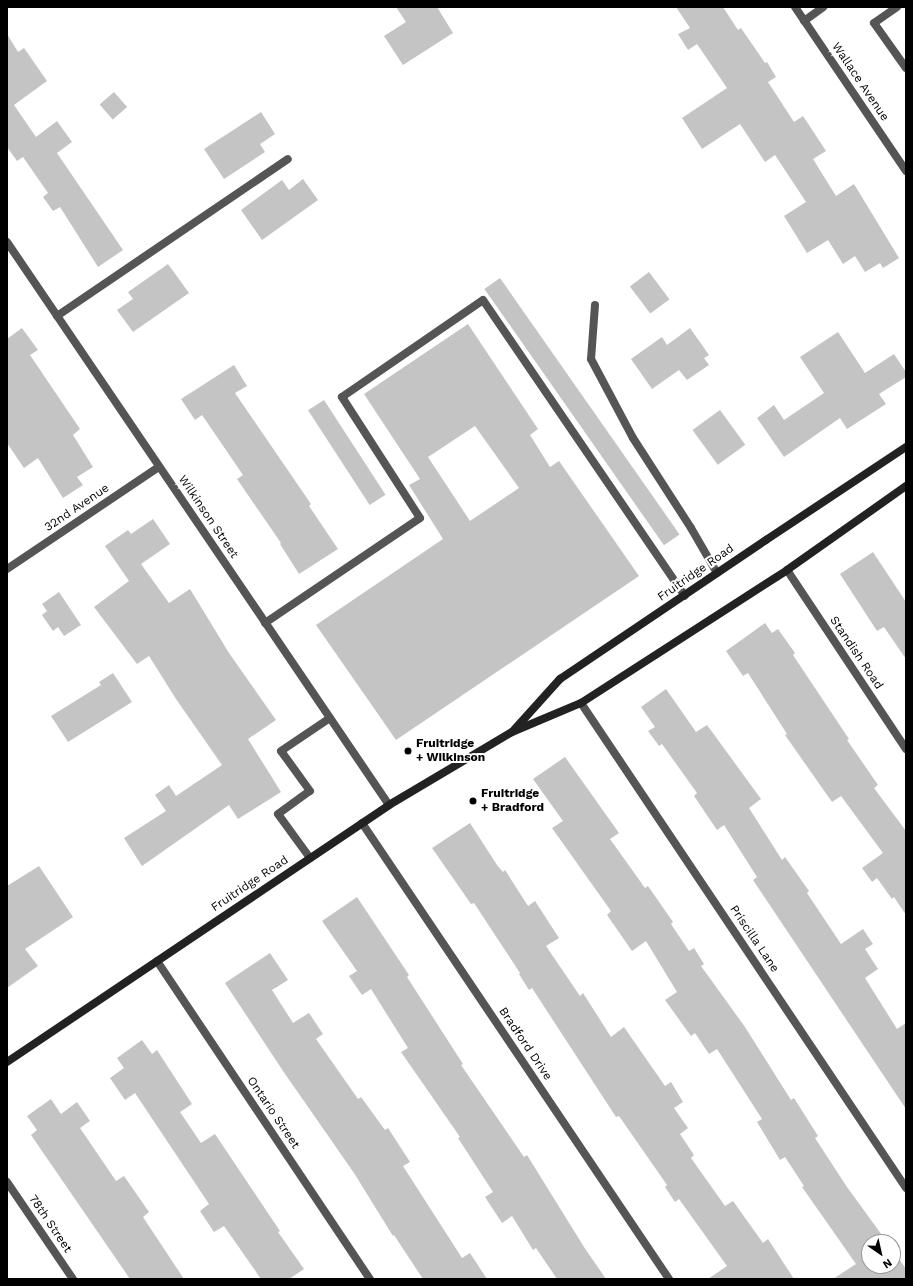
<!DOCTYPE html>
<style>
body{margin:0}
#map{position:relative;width:913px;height:1286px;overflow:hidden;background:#fff;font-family:"Work Sans",sans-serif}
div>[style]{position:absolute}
.building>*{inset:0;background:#c4c4c4;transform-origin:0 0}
.lane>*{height:8px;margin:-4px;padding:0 4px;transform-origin:4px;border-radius:4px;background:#555}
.street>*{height:8px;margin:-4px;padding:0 4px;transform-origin:4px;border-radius:4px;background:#555}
.secondary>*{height:8px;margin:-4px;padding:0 4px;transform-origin:4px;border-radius:4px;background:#222}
.dots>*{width:11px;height:11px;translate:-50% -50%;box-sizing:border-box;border:2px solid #fff;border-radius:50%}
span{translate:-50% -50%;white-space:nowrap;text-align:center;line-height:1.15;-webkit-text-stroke:4px #fff;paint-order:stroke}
.street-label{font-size:12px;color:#000}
.poi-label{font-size:12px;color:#000;font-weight:700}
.left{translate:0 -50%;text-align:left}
.frame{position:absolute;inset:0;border:8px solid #000;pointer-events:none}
.north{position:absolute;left:861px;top:1234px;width:40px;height:40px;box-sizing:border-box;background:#fff;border:1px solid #999;border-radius:50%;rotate:146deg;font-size:11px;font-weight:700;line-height:16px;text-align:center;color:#000}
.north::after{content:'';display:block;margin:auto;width:14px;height:18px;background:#000;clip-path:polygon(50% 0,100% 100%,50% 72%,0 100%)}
</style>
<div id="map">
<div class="building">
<div style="clip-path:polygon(396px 7px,437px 7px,453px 33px,403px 65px,384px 36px,406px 22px)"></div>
<div style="clip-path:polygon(676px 7px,723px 7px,738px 30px,741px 28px,765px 63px,767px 62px,776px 77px,768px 82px,794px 122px,803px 116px,826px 151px,813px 159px,836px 196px,854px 184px,899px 258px,883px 268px,880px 263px,865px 272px,855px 256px,843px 264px,828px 240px,807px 253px,784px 216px,806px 202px,775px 155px,765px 162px,740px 124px,702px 149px,682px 118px,727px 88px,697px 44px,688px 50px,678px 34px,690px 28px)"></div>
<div style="clip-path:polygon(7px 34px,18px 52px,24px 48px,47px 81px,14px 105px,36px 137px,57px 121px,72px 142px,57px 153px,123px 250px,98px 267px,60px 207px,53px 211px,43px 197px,48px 193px,23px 157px,17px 161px,7px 147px)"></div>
<div style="left:114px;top:92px;width:20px;height:19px;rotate:49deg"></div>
<div style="clip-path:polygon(261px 112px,275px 134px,260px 144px,265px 152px,224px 179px,204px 149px)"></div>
<div style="clip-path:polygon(303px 179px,318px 200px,262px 240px,241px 210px,282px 180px,289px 190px)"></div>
<div style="clip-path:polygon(168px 264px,189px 293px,133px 332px,117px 310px,133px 299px,128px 292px)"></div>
<div style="left:649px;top:272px;width:34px;height:24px;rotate:53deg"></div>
<div style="left:500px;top:278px;width:313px;height:19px;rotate:55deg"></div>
<div style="clip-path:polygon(evenodd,468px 324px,538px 429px,530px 435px,550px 467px,559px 461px,639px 576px,396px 740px,316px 625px,443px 539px,409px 485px,420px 479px,364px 394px,468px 324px,475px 426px,519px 488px,470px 521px,428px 457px,475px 426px)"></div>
<div style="clip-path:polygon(22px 328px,38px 350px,30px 355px,80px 429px,73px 435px,93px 467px,77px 477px,83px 485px,63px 498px,38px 458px,24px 468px,7px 443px,7px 339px)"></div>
<div style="clip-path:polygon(690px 328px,709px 355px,704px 358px,709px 365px,687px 380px,679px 370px,652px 389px,631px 359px,662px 337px,667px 345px)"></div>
<div style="clip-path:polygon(838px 332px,865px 373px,894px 354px,906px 372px,906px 377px,879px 394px,886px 404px,847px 429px,840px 418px,784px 457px,757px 418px,774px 405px,784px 420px,824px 393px,800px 357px)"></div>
<div style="clip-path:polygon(234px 365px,247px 386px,235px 393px,311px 504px,309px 506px,338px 549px,299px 574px,280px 544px,281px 543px,237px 479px,243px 475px,202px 415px,195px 420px,181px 399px)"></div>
<div style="left:324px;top:400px;width:113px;height:19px;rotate:57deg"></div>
<div style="left:720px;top:410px;width:43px;height:34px;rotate:54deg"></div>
<div style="clip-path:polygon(153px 519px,170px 544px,141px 564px,169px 603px,190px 589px,229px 653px,276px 720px,248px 739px,281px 792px,238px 819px,229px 805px,142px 866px,124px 838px,166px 811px,155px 795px,169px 785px,176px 796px,222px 765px,176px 699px,149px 656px,137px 664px,94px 607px,129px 581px,105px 546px,128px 530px,131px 534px)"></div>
<div style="clip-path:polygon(873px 552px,906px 602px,906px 659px,884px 627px,877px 631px,840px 574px)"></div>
<div style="clip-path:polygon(59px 592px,81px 625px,64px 636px,58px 627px,53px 631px,42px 615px,47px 611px,42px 604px)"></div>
<div style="clip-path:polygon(765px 623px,772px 633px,778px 629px,795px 653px,793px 655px,849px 739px,847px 740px,878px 785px,874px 788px,906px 831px,906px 915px,894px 897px,892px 899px,877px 878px,872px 882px,862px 868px,883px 853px,841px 796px,832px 802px,785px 735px,787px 734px,748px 673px,743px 676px,726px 651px)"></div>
<div style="clip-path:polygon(113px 673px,132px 702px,68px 742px,51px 716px,101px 685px,99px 682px)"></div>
<div style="clip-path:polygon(666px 689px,696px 732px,707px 725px,761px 799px,749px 808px,782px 860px,785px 857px,809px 891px,807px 893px,841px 944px,863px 929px,873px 944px,865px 949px,878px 969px,865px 978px,897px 1029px,906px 1023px,906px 1109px,753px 880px,757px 877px,724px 825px,717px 830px,694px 796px,697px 793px,662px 744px,659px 746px,648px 731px,655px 727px,641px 707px)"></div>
<div style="clip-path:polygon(565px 757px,619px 833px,610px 839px,645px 888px,648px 886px,673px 922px,671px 924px,689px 951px,694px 948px,704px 964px,701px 966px,745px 1027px,791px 1100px,794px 1098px,818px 1136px,815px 1138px,847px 1187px,887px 1242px,869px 1242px,869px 1266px,893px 1266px,893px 1250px,906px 1269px,906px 1279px,833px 1279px,856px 1264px,802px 1187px,804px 1186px,785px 1157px,780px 1160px,757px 1122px,762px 1119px,717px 1049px,709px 1054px,695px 1033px,691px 1036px,665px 1000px,677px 992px,646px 941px,632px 951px,607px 915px,611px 911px,552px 828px,563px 821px,533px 779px)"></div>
<div style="clip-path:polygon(470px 823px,497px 865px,503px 872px,505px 870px,528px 906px,535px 901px,559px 938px,546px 946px,580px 996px,583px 993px,611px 1037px,624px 1027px,665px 1086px,671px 1082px,683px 1102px,674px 1108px,688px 1128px,680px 1134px,694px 1155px,691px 1158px,725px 1206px,733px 1201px,763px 1243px,768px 1239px,794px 1279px,708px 1279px,727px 1266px,679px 1199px,675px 1202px,665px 1187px,667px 1185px,619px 1116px,616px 1117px,532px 988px,529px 990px,519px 974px,520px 973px,474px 903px,471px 904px,432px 848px)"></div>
<div style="clip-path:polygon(39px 866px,73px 917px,25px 949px,38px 966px,7px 988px,7px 886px)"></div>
<div style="clip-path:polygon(357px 897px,409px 975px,407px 977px,463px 1064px,461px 1065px,524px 1157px,527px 1155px,584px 1247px,606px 1279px,557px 1279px,536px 1248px,533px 1250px,512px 1216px,502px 1223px,485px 1197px,493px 1192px,458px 1138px,460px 1137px,401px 1052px,408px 1048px,371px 989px,362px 995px,349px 976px,357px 971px,322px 921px)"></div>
<div style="clip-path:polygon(270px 953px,288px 980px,272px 990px,293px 1023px,309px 1013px,323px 1034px,316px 1039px,358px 1099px,361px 1097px,385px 1130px,388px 1128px,410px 1162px,403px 1166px,462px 1258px,470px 1253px,487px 1279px,423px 1279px,394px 1235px,393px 1236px,354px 1173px,283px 1071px,225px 983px)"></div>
<div style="clip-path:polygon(142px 1040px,152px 1054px,157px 1050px,192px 1104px,180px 1112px,201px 1143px,215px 1134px,280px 1231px,278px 1232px,304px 1269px,289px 1279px,261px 1279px,224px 1226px,214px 1232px,200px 1211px,209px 1204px,135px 1093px,125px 1100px,110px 1078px,124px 1068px,117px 1058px)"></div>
<div style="clip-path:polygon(51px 1099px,61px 1114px,77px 1102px,90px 1121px,80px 1128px,116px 1181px,124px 1176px,149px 1212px,143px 1217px,184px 1279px,130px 1279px,31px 1135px,37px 1130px,27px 1116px)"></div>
</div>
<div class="lane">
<div style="left:897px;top:7px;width:28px;rotate:145deg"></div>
<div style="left:874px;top:23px;width:55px;rotate:54.6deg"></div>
<div style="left:804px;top:21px;width:24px;rotate:-36deg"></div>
<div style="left:595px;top:305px;width:54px;rotate:94.2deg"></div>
<div style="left:591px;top:359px;width:89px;rotate:62deg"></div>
<div style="left:633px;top:438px;width:107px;rotate:57.2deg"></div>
<div style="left:691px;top:528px;width:52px;rotate:60deg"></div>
<div style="left:57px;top:316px;width:279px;rotate:-34.2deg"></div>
<div style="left:265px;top:623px;width:187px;rotate:-34.1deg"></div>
<div style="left:420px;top:518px;width:144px;rotate:-122.8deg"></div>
<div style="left:342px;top:397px;width:171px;rotate:-34.5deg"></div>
<div style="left:483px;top:300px;width:358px;rotate:55.7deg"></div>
<div style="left:310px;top:858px;width:54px;rotate:-126deg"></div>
<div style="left:278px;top:814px;width:39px;rotate:-36deg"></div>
<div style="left:310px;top:791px;width:49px;rotate:-125.9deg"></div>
<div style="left:281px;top:751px;width:59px;rotate:-34deg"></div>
</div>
<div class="street">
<div style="left:795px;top:7px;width:198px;rotate:55.9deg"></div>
<div style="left:7px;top:242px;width:680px;rotate:55.84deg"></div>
<div style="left:7px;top:569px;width:183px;rotate:-33.9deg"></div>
<div style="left:787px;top:570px;width:215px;rotate:56.4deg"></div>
<div style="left:581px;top:703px;width:584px;rotate:56.17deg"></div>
<div style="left:362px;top:823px;width:550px;rotate:56.05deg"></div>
<div style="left:157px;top:961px;width:383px;rotate:56.2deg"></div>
<div style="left:7px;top:1182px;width:117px;rotate:55.8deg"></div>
</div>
<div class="secondary">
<div style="left:514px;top:730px;width:69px;rotate:-48deg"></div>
<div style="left:560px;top:679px;width:249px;rotate:-34deg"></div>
<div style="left:766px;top:540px;width:168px;rotate:-33.6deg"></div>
<div style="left:7px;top:1062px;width:460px;rotate:-33.9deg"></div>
<div style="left:389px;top:805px;width:143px;rotate:-30.7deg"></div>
<div style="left:512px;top:732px;width:75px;rotate:-22.8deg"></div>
<div style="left:581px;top:703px;width:245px;rotate:-32.8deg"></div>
<div style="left:787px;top:570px;width:146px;rotate:-35.2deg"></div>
</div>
<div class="dots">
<div style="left:408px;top:751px;background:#000"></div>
<div style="left:473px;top:801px;background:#000"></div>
</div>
<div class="street-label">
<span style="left:860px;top:82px;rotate:56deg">Wallace Avenue</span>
<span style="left:77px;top:508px;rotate:-34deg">32nd Avenue</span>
<span style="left:208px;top:517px;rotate:56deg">Wilkinson Street</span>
<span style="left:696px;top:573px;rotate:-35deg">Fruitridge Road</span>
<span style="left:856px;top:653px;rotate:56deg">Standish Road</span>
<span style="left:250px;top:884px;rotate:-34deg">Fruitridge Road</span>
<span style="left:754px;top:939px;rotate:56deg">Priscilla Lane</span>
<span style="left:525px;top:1044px;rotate:56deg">Bradford Drive</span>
<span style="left:273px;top:1113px;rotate:56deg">Ontario Street</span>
<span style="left:50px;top:1224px;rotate:56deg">78th Street</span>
</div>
<div class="poi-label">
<span class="left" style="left:416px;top:751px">Fruitridge<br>+ Wilkinson</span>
<span class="left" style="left:481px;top:801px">Fruitridge<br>+ Bradford</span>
</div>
<div class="frame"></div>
<div class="north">N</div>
</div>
